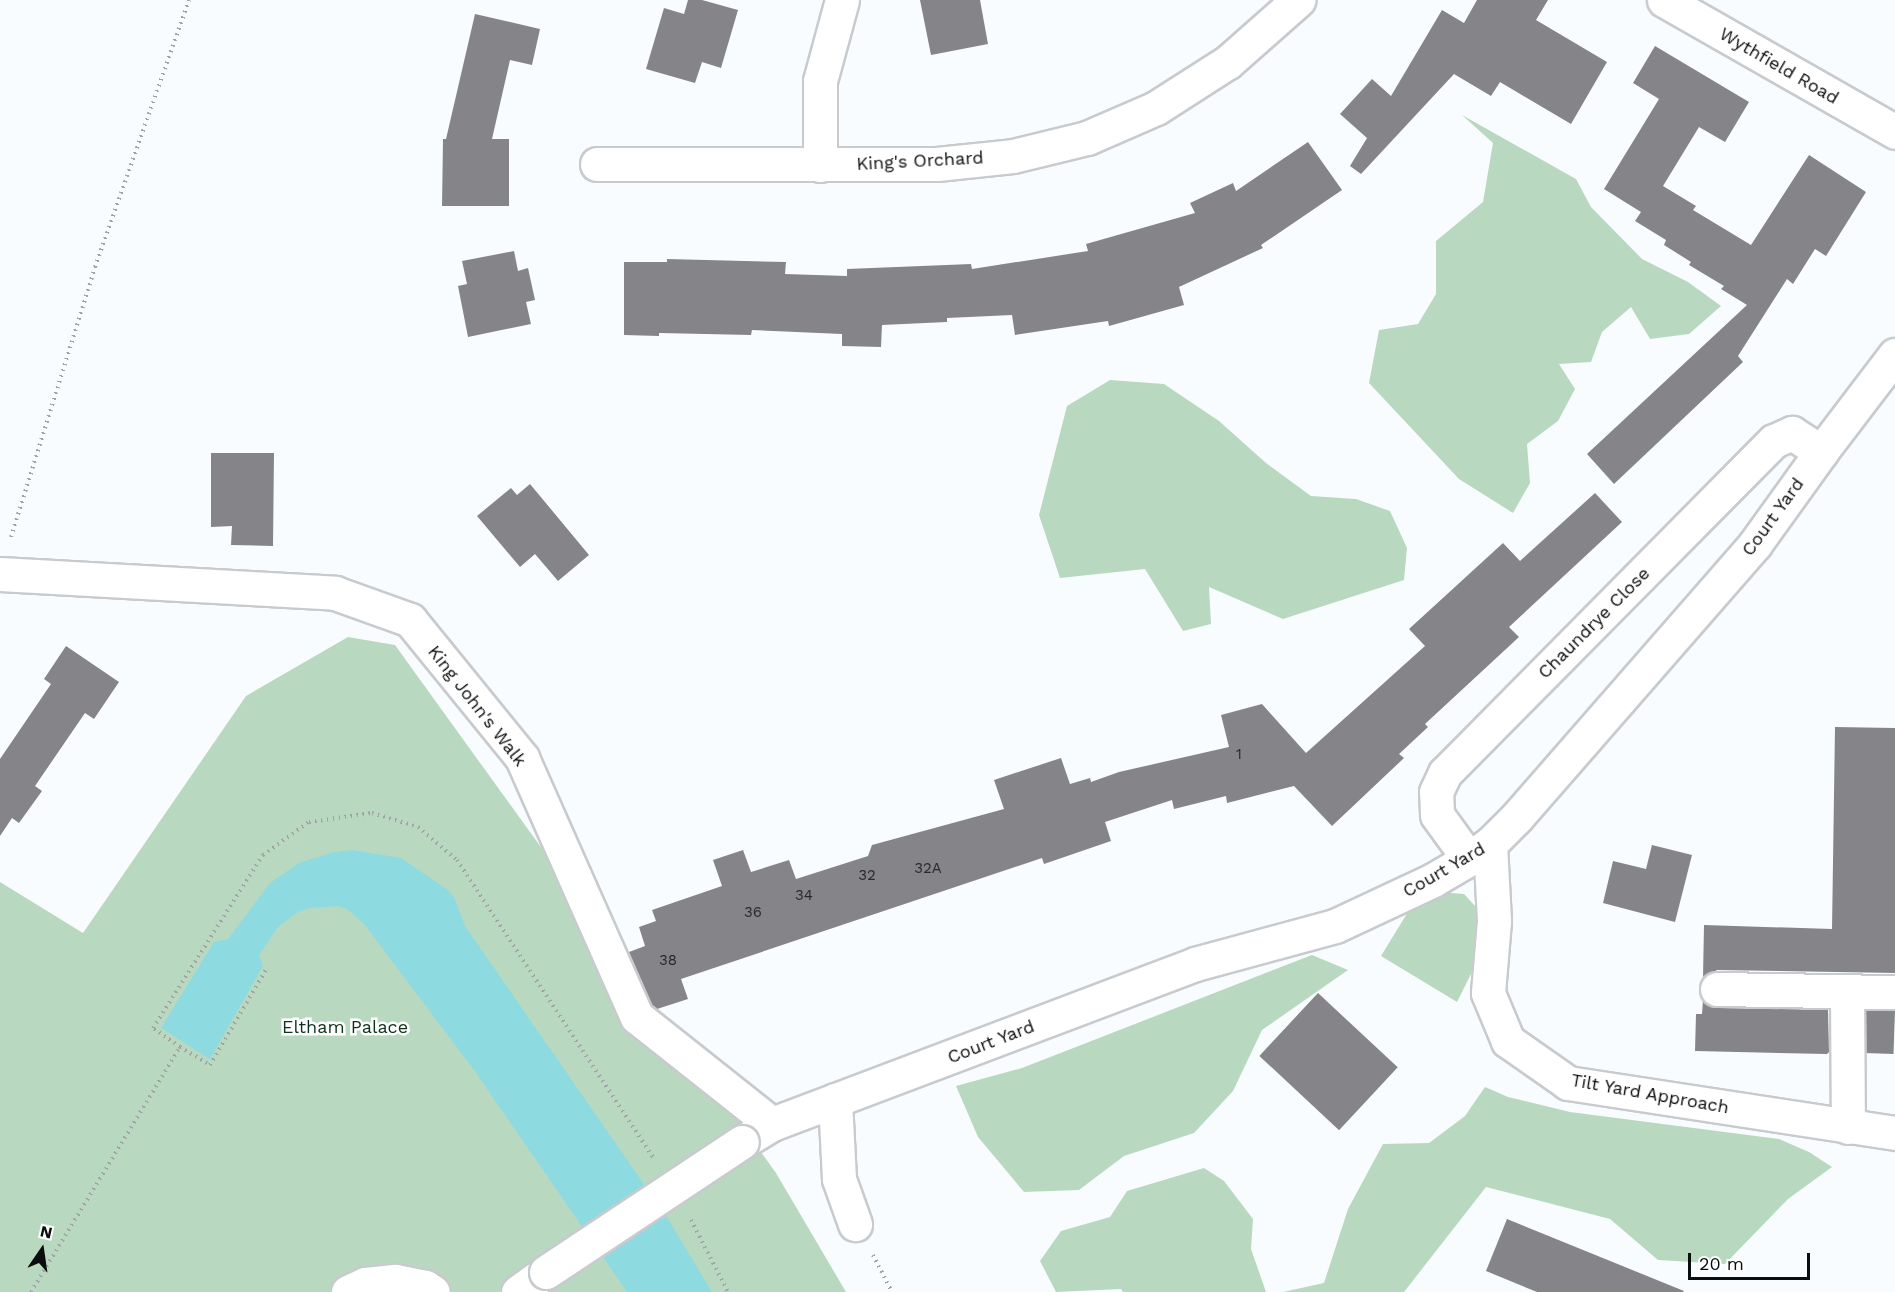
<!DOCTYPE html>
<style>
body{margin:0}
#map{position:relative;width:1895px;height:1292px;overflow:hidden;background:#f9fcff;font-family:"Work Sans",sans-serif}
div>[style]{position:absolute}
.green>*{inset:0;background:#b8d9bf}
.water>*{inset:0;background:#8ddae0}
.building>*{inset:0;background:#858589;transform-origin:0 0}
.path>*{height:4px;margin-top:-2px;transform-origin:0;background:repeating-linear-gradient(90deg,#a0a2a5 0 1.5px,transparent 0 6px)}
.roads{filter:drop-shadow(2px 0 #c8cbce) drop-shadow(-2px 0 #c8cbce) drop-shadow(0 2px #c8cbce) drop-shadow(0 -2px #c8cbce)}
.minor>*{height:33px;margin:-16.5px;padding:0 16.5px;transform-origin:16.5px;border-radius:16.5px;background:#fff}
.bridges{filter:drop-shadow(2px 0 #c8cbce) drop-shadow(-2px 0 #c8cbce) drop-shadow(0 2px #c8cbce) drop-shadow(0 -2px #c8cbce)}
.minor-bridge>*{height:33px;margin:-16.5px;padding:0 16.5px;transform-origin:16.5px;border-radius:16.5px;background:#fff}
span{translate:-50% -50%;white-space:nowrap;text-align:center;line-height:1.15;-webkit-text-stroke:5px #fff;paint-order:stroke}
.number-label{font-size:15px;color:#2a2a2c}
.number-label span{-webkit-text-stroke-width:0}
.street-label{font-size:18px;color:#0b0c0d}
.park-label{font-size:18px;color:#0d341a}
.north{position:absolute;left:12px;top:1220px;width:60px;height:60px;-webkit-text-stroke:4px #fff;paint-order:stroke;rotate:13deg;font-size:16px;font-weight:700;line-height:24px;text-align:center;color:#0b0c0d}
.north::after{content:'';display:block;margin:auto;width:21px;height:27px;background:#0b0c0d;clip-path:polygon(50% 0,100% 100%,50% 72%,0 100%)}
.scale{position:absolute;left:1688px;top:1253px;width:122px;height:27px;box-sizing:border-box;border:3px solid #0b0c0d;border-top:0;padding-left:8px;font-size:18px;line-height:21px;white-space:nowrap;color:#0b0c0d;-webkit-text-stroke:4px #fff;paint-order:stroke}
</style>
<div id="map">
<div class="green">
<div style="clip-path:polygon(1462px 115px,1576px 179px,1591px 207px,1642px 259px,1688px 282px,1721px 306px,1689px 334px,1650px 339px,1631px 307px,1602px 332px,1591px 362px,1559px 364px,1575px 389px,1558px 421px,1527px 444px,1530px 483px,1513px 513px,1459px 479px,1369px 383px,1379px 330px,1418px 324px,1436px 294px,1436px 241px,1483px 202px,1493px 143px)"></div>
<div style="clip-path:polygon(1110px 380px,1164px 384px,1219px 421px,1266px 463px,1311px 496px,1356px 499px,1390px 511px,1407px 548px,1404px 580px,1283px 619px,1209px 587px,1211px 624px,1183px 631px,1145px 569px,1060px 578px,1039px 515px,1067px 406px)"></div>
<div style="clip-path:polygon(348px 637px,395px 645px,776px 1173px,846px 1292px,0 1292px,0 882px,83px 933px,246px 696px)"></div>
<div style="clip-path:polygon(1438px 892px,1464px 894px,1476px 907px,1483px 925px,1471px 974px,1457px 1002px,1381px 956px,1414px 902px)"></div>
<div style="clip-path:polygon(1312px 955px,1348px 970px,1262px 1030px,1233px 1091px,1194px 1133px,1124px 1156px,1079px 1190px,1024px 1192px,978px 1137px,956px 1086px,1022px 1068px)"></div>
<div style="clip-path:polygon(1485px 1087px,1508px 1097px,1570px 1112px,1779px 1139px,1809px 1152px,1832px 1167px,1788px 1199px,1725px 1264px,1658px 1260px,1610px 1219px,1486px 1187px,1404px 1292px,1283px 1292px,1324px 1283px,1348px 1209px,1383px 1144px,1429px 1143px,1465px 1116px)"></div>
<div style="clip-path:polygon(1204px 1168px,1224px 1181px,1253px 1219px,1251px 1249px,1266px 1292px,1123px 1292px,1121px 1289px,1056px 1292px,1040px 1261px,1061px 1231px,1110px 1217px,1127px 1191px)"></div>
</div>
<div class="water">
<div style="clip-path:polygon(353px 850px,401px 858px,448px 890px,455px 899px,465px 926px,668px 1219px,712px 1292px,627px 1292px,474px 1070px,364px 924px,347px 909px,337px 906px,310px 908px,298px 912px,278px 927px,259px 955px,263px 966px,210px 1059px,161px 1028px,214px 942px,228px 939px,270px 883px,299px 863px,334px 852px)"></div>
</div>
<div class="building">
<div style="clip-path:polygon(688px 0,702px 0,738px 10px,721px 68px,702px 62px,695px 83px,646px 69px,664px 8px,684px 14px)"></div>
<div style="clip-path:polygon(920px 0,980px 0,988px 44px,931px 55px)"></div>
<div style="clip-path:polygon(1477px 0,1548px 0,1536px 20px,1607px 62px,1571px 124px,1500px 82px,1491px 96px,1454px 74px,1361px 174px,1350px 166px,1367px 138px,1340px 114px,1372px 79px,1391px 96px,1442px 10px,1464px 23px)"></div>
<div style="clip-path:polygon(475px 14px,540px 29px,532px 65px,510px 60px,492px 139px,509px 139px,509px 206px,442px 206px,443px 139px,446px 139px)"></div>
<div style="clip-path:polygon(1655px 46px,1749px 102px,1725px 142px,1699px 127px,1663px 186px,1696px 206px,1693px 210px,1751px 245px,1809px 155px,1866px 192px,1826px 256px,1815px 249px,1793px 284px,1787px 279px,1738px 356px,1743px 362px,1614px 484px,1587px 454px,1747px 305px,1721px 289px,1724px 286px,1689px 265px,1691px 262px,1664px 245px,1666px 240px,1635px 221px,1641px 212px,1604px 189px,1659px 99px,1633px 83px)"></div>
<div style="clip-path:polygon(1308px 142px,1342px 190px,1261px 245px,1263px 248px,1179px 287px,1184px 305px,1109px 326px,1108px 321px,1015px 335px,1012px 315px,947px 318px,947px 322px,882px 325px,881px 347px,842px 346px,842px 334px,752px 330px,751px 335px,659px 333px,659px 336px,624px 335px,624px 262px,667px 262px,667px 259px,786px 262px,785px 274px,847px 276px,847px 269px,971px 264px,972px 269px,1088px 251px,1086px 244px,1195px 213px,1190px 203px,1233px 183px,1236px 191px)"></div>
<div style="clip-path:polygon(514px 251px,518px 271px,528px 268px,535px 300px,526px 302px,531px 324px,468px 337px,458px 286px,467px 284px,462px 261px)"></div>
<div style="clip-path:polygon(211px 453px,274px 453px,273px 546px,231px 545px,232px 526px,211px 527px)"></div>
<div style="clip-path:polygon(530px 484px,589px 555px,558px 581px,535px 554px,520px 567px,477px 516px,511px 488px,517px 495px)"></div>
<div style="clip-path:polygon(1595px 493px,1622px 522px,1509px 627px,1519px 637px,1425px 724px,1428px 727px,1399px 754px,1404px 758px,1332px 826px,1294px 786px,1227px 803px,1226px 796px,1174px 809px,1172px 800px,1105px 822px,1111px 841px,1044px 864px,1042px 858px,681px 979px,688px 999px,657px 1009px,652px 1005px,629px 952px,645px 946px,639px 927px,656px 921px,652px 910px,722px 886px,713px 860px,743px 850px,751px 872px,789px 860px,796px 879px,868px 856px,872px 845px,1004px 809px,994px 780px,1061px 758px,1070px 784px,1090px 778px,1091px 782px,1119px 772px,1229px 747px,1221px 715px,1262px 704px,1306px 753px,1425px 646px,1409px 629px,1503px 543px,1520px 561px)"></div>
<div style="clip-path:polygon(66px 646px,119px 682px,94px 719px,85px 713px,35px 786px,42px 791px,19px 823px,12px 818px,0 836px,0 759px,51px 684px,44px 679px)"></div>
<div style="clip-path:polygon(1835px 727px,1895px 728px,1895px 973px,1717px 970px,1703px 977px,1704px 925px,1832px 929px)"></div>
<div style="clip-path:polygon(1652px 845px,1692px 855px,1675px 922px,1603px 903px,1613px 861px,1646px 869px)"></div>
<div style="left:1318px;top:993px;width:109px;height:86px;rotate:43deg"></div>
<div style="clip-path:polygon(1703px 1000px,1717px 1008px,1828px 1010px,1829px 1052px,1827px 1054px,1695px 1051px,1696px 1014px,1702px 1014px)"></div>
<div style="left:1866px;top:1010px;width:29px;height:43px;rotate:2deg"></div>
<div style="clip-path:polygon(1507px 1219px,1684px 1291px,1683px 1292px,1537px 1292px,1486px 1271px)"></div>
</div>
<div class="path">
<div style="left:11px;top:537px;width:283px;rotate:-72.7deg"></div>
<div style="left:95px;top:267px;width:283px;rotate:-70.6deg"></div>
<div style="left:180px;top:1047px;width:35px;rotate:31deg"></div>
<div style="left:210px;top:1065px;width:113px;rotate:-59.6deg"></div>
<div style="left:691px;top:1220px;width:81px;rotate:62.8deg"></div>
<div style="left:873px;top:1255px;width:42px;rotate:62.8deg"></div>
<div style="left:31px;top:1292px;width:287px;rotate:-58.7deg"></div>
<div style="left:180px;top:1047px;width:33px;rotate:-145deg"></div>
<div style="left:153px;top:1028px;width:205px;rotate:-57.6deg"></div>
<div style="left:263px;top:855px;width:57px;rotate:-35.7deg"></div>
<div style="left:309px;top:822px;width:64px;rotate:-8.1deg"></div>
<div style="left:372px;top:813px;width:48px;rotate:16.9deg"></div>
<div style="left:418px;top:827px;width:51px;rotate:40.2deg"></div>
<div style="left:457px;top:860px;width:356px;rotate:56.6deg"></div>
</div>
<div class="roads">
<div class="minor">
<div style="left:1664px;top:0;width:266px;rotate:29.7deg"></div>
<div style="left:597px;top:164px;width:340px"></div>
<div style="left:937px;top:164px;width:76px;rotate:-6deg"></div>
<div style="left:1013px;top:156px;width:76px;rotate:-13.7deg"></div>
<div style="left:1087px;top:138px;width:75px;rotate:-23.5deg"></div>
<div style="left:1156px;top:108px;width:85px;rotate:-32.6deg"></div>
<div style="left:1228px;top:62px;width:94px;rotate:-41.5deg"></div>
<div style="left:820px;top:165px;width:84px;rotate:-90deg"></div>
<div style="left:820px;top:81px;width:84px;rotate:-74.8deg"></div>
<div style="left:0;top:574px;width:336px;rotate:3.2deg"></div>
<div style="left:335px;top:593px;width:80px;rotate:19.8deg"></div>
<div style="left:410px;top:620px;width:178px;rotate:50.9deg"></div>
<div style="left:522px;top:758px;width:283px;rotate:66.1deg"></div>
<div style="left:637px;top:1017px;width:172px;rotate:38.4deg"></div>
<div style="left:1490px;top:844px;width:77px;rotate:87deg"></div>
<div style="left:1494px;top:921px;width:72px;rotate:94.8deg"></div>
<div style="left:1488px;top:993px;width:52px;rotate:67.4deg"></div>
<div style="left:1508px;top:1041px;width:73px;rotate:35deg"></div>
<div style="left:1568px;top:1083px;width:331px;rotate:8.7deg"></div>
<div style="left:1469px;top:859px;width:54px;rotate:-126deg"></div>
<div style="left:1437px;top:815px;width:23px;rotate:-92deg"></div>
<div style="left:1436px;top:792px;width:21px;rotate:-65deg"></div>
<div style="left:1445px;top:773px;width:467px;rotate:-45.3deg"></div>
<div style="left:1774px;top:441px;width:20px;rotate:-24deg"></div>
<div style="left:1792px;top:433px;width:35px;rotate:33deg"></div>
<div style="left:1717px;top:989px;width:178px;rotate:1deg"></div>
<div style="left:1847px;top:992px;width:135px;rotate:89.6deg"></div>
<div style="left:835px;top:1100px;width:79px;rotate:87.1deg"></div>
<div style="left:839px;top:1179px;width:48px;rotate:70.4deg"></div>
<div style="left:742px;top:1142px;width:35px;rotate:-31deg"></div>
<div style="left:772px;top:1124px;width:452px;rotate:-20.7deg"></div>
<div style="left:1195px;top:964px;width:145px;rotate:-15.2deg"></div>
<div style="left:1335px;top:926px;width:108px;rotate:-25.1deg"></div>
<div style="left:1433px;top:880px;width:42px;rotate:-30.3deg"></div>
<div style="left:1469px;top:859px;width:26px;rotate:-36deg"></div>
<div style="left:1490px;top:844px;width:38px;rotate:-45deg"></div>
<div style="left:1517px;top:817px;width:362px;rotate:-48.9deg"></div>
<div style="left:1755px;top:544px;width:113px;rotate:-54.3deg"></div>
<div style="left:1821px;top:452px;width:122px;rotate:-52.7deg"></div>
<div style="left:348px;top:1292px;width:19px;rotate:-25deg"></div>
<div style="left:365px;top:1284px;width:30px;rotate:-6deg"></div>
<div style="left:395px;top:1281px;width:31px;rotate:11deg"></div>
<div style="left:425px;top:1287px;width:9px;rotate:32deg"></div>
<div style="left:518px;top:1292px;width:34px;rotate:-36deg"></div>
</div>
</div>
<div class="bridges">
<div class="minor-bridge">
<div style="left:546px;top:1272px;width:235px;rotate:-33.6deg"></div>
</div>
</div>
<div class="number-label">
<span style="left:1239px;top:755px">1</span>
<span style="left:928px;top:869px">32A</span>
<span style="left:867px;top:876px">32</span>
<span style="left:804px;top:896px">34</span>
<span style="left:753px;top:913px">36</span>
<span style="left:668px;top:961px">38</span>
</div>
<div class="street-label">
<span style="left:1779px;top:66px;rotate:30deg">Wythfield Road</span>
<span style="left:920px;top:161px;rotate:-3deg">King's Orchard</span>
<span style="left:1773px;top:517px;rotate:-54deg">Court Yard</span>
<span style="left:1594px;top:623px;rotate:-45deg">Chaundrye Close</span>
<span style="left:477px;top:706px;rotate:52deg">King John's Walk</span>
<span style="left:1444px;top:870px;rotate:-30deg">Court Yard</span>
<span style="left:991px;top:1042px;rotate:-21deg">Court Yard</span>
<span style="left:1650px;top:1094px;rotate:10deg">Tilt Yard Approach</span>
</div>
<div class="park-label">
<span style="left:345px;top:1027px">Eltham Palace</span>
</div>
<div class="north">N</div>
<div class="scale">20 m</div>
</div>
